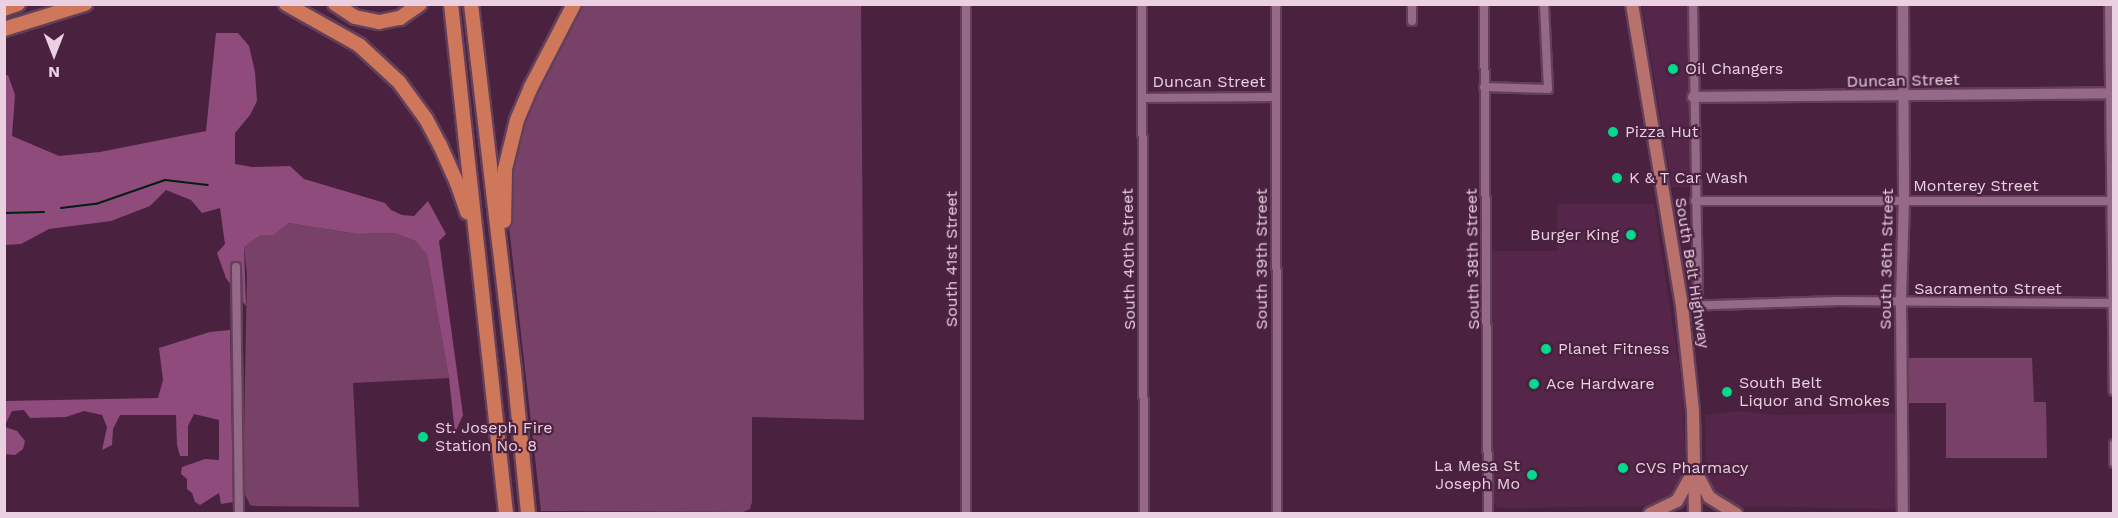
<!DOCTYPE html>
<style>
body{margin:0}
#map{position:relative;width:2118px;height:518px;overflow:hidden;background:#4a223f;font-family:"Work Sans",sans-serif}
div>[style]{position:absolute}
.built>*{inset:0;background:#552649}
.green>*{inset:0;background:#784268}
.forest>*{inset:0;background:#904b7d}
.stream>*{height:2px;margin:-1px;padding:0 1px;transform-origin:1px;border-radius:1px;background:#021f11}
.roads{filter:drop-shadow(2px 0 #63405a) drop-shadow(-2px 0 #63405a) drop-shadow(0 2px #63405a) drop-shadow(0 -2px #63405a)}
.street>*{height:8px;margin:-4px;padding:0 4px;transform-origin:4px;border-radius:4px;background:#976989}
.secondary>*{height:10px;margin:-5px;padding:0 5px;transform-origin:5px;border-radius:5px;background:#976989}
.primary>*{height:12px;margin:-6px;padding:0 6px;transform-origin:6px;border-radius:6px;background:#b9716d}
.highway>*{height:14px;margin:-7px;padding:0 7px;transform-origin:7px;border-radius:7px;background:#cf775b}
.dots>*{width:16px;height:16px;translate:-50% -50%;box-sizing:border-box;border:3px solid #4a223f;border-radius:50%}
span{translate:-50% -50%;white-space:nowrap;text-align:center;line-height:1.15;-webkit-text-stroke:4.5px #4a223f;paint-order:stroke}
.poi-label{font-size:16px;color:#ead0e1}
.left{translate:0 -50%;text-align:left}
.right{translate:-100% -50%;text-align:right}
.street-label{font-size:16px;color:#ead0e1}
.frame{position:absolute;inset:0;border:6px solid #ead0e1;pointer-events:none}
.north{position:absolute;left:24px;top:24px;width:60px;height:60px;-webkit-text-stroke:4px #4a223f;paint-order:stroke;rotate:180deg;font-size:16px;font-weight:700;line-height:24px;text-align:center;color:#ead0e1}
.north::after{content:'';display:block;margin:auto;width:21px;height:27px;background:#ead0e1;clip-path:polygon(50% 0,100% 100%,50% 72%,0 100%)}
</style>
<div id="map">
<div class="built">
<div style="clip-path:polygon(1642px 5px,1688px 5px,1690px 187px,1672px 187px)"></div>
<div style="clip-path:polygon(1557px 204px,1654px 204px,1683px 393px,1685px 474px,1676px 497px,1653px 506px,1503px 508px,1497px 507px,1492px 502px,1490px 251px,1557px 251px)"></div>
<div style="clip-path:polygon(1739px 411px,1773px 415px,1899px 413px,1898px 506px,1892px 509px,1734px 506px,1719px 501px,1708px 487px,1706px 477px,1705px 415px)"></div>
</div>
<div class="green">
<div style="clip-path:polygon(582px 5px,861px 5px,864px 420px,752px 417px,752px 502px,750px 509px,743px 512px,541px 511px,509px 227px,512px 174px,530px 103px)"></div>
<div style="clip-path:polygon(289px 223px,357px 234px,394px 233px,415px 241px,427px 253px,449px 378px,353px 383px,359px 507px,255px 506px,250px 505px,243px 490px,247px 274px,244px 247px,261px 235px,274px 235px)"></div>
<div style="clip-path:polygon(1904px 358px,2032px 358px,2034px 402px,2046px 402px,2047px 458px,1946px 458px,1946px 403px,1905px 403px)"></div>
</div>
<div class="forest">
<div style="clip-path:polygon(216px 33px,238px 33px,249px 46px,255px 72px,257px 101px,250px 115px,235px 133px,235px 164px,252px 167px,290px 166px,304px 179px,385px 203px,391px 210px,402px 215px,414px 216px,428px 201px,446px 234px,439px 241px,463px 415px,455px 433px,449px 378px,427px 254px,415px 241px,394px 233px,357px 234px,289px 223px,274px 235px,261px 235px,244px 247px,246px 306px,226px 278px,217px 253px,225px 244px,220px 208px,202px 213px,191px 200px,166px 190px,150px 206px,111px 221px,49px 229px,21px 244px,5px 245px,5px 76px,8px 75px,15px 95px,12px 136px,59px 156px,100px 152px,206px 131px)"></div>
<div style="clip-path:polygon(230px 330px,233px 502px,221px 504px,219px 493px,200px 505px,195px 502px,192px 493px,187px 489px,187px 479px,181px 474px,182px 467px,205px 459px,219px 460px,219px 420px,194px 414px,188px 426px,188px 456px,180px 456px,177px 445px,176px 415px,120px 415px,113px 429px,112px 445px,102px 450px,107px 427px,102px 415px,84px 411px,66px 417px,30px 418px,24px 410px,12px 411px,5px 425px,5px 401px,158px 398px,163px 380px,159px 348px,210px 332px)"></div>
<div style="clip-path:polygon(5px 427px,17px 431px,25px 441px,23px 449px,15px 455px,5px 454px)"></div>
</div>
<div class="stream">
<div style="left:61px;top:208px;width:35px;rotate:-7deg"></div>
<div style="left:96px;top:204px;width:73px;rotate:-19.2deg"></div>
<div style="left:165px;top:180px;width:43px;rotate:6.6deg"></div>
<div style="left:4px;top:213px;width:40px;rotate:-1.4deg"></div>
</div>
<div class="roads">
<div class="street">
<div style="left:1142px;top:4px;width:510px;rotate:89.78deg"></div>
<div style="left:1276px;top:4px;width:510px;rotate:89.89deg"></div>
<div style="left:1412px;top:4px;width:17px;rotate:90deg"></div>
<div style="left:1484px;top:4px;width:510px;rotate:89.55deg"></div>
<div style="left:1693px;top:4px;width:301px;rotate:89deg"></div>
<div style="left:2109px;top:4px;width:387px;rotate:89.3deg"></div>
<div style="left:1484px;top:87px;width:64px;rotate:1.8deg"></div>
<div style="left:1548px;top:89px;width:85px;rotate:-92.7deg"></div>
<div style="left:1142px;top:98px;width:134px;rotate:-0.4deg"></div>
<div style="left:1695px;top:201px;width:419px"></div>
<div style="left:236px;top:267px;width:247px;rotate:89.3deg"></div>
<div style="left:1682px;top:306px;width:156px;rotate:-1.8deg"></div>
<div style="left:1838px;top:301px;width:276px;rotate:0.4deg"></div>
<div style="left:2114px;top:444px;width:19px;rotate:90deg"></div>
<div style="left:966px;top:514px;width:510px;rotate:-90deg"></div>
</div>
<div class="secondary">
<div style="left:1903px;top:4px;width:195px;rotate:89.7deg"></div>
<div style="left:1904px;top:199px;width:103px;rotate:91.7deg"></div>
<div style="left:1901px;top:302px;width:212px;rotate:89.5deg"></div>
<div style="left:1693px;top:97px;width:421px;rotate:-0.5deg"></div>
</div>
<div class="primary">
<div style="left:1632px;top:4px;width:306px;rotate:80.6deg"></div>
<div style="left:1682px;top:306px;width:106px;rotate:84deg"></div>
<div style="left:1693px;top:411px;width:103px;rotate:88.9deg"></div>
<div style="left:1697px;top:474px;width:26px;rotate:62deg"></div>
<div style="left:1709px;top:497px;width:32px;rotate:32deg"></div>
<div style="left:1650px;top:514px;width:30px;rotate:-26deg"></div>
<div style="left:1677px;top:501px;width:31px;rotate:-61deg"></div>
</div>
<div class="highway">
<div style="left:286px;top:4px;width:84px;rotate:29.3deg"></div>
<div style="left:359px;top:45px;width:54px;rotate:42.8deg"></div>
<div style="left:399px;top:82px;width:46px;rotate:53.9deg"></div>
<div style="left:426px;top:119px;width:30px;rotate:62deg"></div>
<div style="left:440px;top:145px;width:42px;rotate:65.9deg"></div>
<div style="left:457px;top:183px;width:31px;rotate:71deg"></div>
<div style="left:335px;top:4px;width:24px;rotate:33deg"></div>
<div style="left:355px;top:17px;width:25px;rotate:12deg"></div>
<div style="left:379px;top:22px;width:21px;rotate:-11deg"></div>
<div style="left:400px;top:18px;width:24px;rotate:-35deg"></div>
<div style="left:451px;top:4px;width:513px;rotate:83.84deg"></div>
<div style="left:471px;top:4px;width:369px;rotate:83.3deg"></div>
<div style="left:514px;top:370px;width:145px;rotate:84.4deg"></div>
<div style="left:4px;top:9px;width:15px;rotate:-20deg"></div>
<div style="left:4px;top:29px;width:85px;rotate:-17.2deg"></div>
<div style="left:504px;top:221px;width:52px;rotate:-88.9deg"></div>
<div style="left:505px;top:169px;width:50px;rotate:-76.2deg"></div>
<div style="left:517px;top:120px;width:36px;rotate:-67deg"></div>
<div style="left:531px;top:87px;width:93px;rotate:-62.6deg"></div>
</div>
</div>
<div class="dots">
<div style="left:1673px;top:69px;background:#03d98b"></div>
<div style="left:1613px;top:132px;background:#03d98b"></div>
<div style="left:1617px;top:178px;background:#03d98b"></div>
<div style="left:1631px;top:235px;background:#03d98b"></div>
<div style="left:1546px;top:349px;background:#03d98b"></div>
<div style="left:1534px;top:384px;background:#03d98b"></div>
<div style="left:1727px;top:392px;background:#03d98b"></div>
<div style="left:423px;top:437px;background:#03d98b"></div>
<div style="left:1623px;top:468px;background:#03d98b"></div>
<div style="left:1532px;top:475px;background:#03d98b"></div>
</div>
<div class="poi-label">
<span class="left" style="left:1685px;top:69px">Oil Changers</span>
<span class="left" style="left:1625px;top:132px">Pizza Hut</span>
<span class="left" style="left:1629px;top:178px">K &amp; T Car Wash</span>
<span class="right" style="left:1619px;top:235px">Burger King</span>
<span class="left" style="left:1558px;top:349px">Planet Fitness</span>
<span class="left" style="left:1739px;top:392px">South Belt<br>Liquor and Smokes</span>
<span class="left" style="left:1546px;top:384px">Ace Hardware</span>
<span class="left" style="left:435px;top:437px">St. Joseph Fire<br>Station No. 8</span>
<span class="right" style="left:1520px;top:475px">La Mesa St<br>Joseph Mo</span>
<span class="left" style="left:1635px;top:468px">CVS Pharmacy</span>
</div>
<div class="street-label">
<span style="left:1903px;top:81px;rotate:-1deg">Duncan Street</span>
<span style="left:1209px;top:82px">Duncan Street</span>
<span style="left:1976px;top:186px">Monterey Street</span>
<span style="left:952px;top:259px;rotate:-90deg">South 41st Street</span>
<span style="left:1129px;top:259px;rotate:-91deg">South 40th Street</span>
<span style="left:1262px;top:259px;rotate:-90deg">South 39th Street</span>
<span style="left:1473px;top:259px;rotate:-91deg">South 38th Street</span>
<span style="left:1887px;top:259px;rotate:-89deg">South 36th Street</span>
<span style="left:1692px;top:273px;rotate:81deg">South Belt Highway</span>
<span style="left:1988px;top:289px">Sacramento Street</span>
</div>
<div class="frame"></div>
<div class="north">N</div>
</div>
